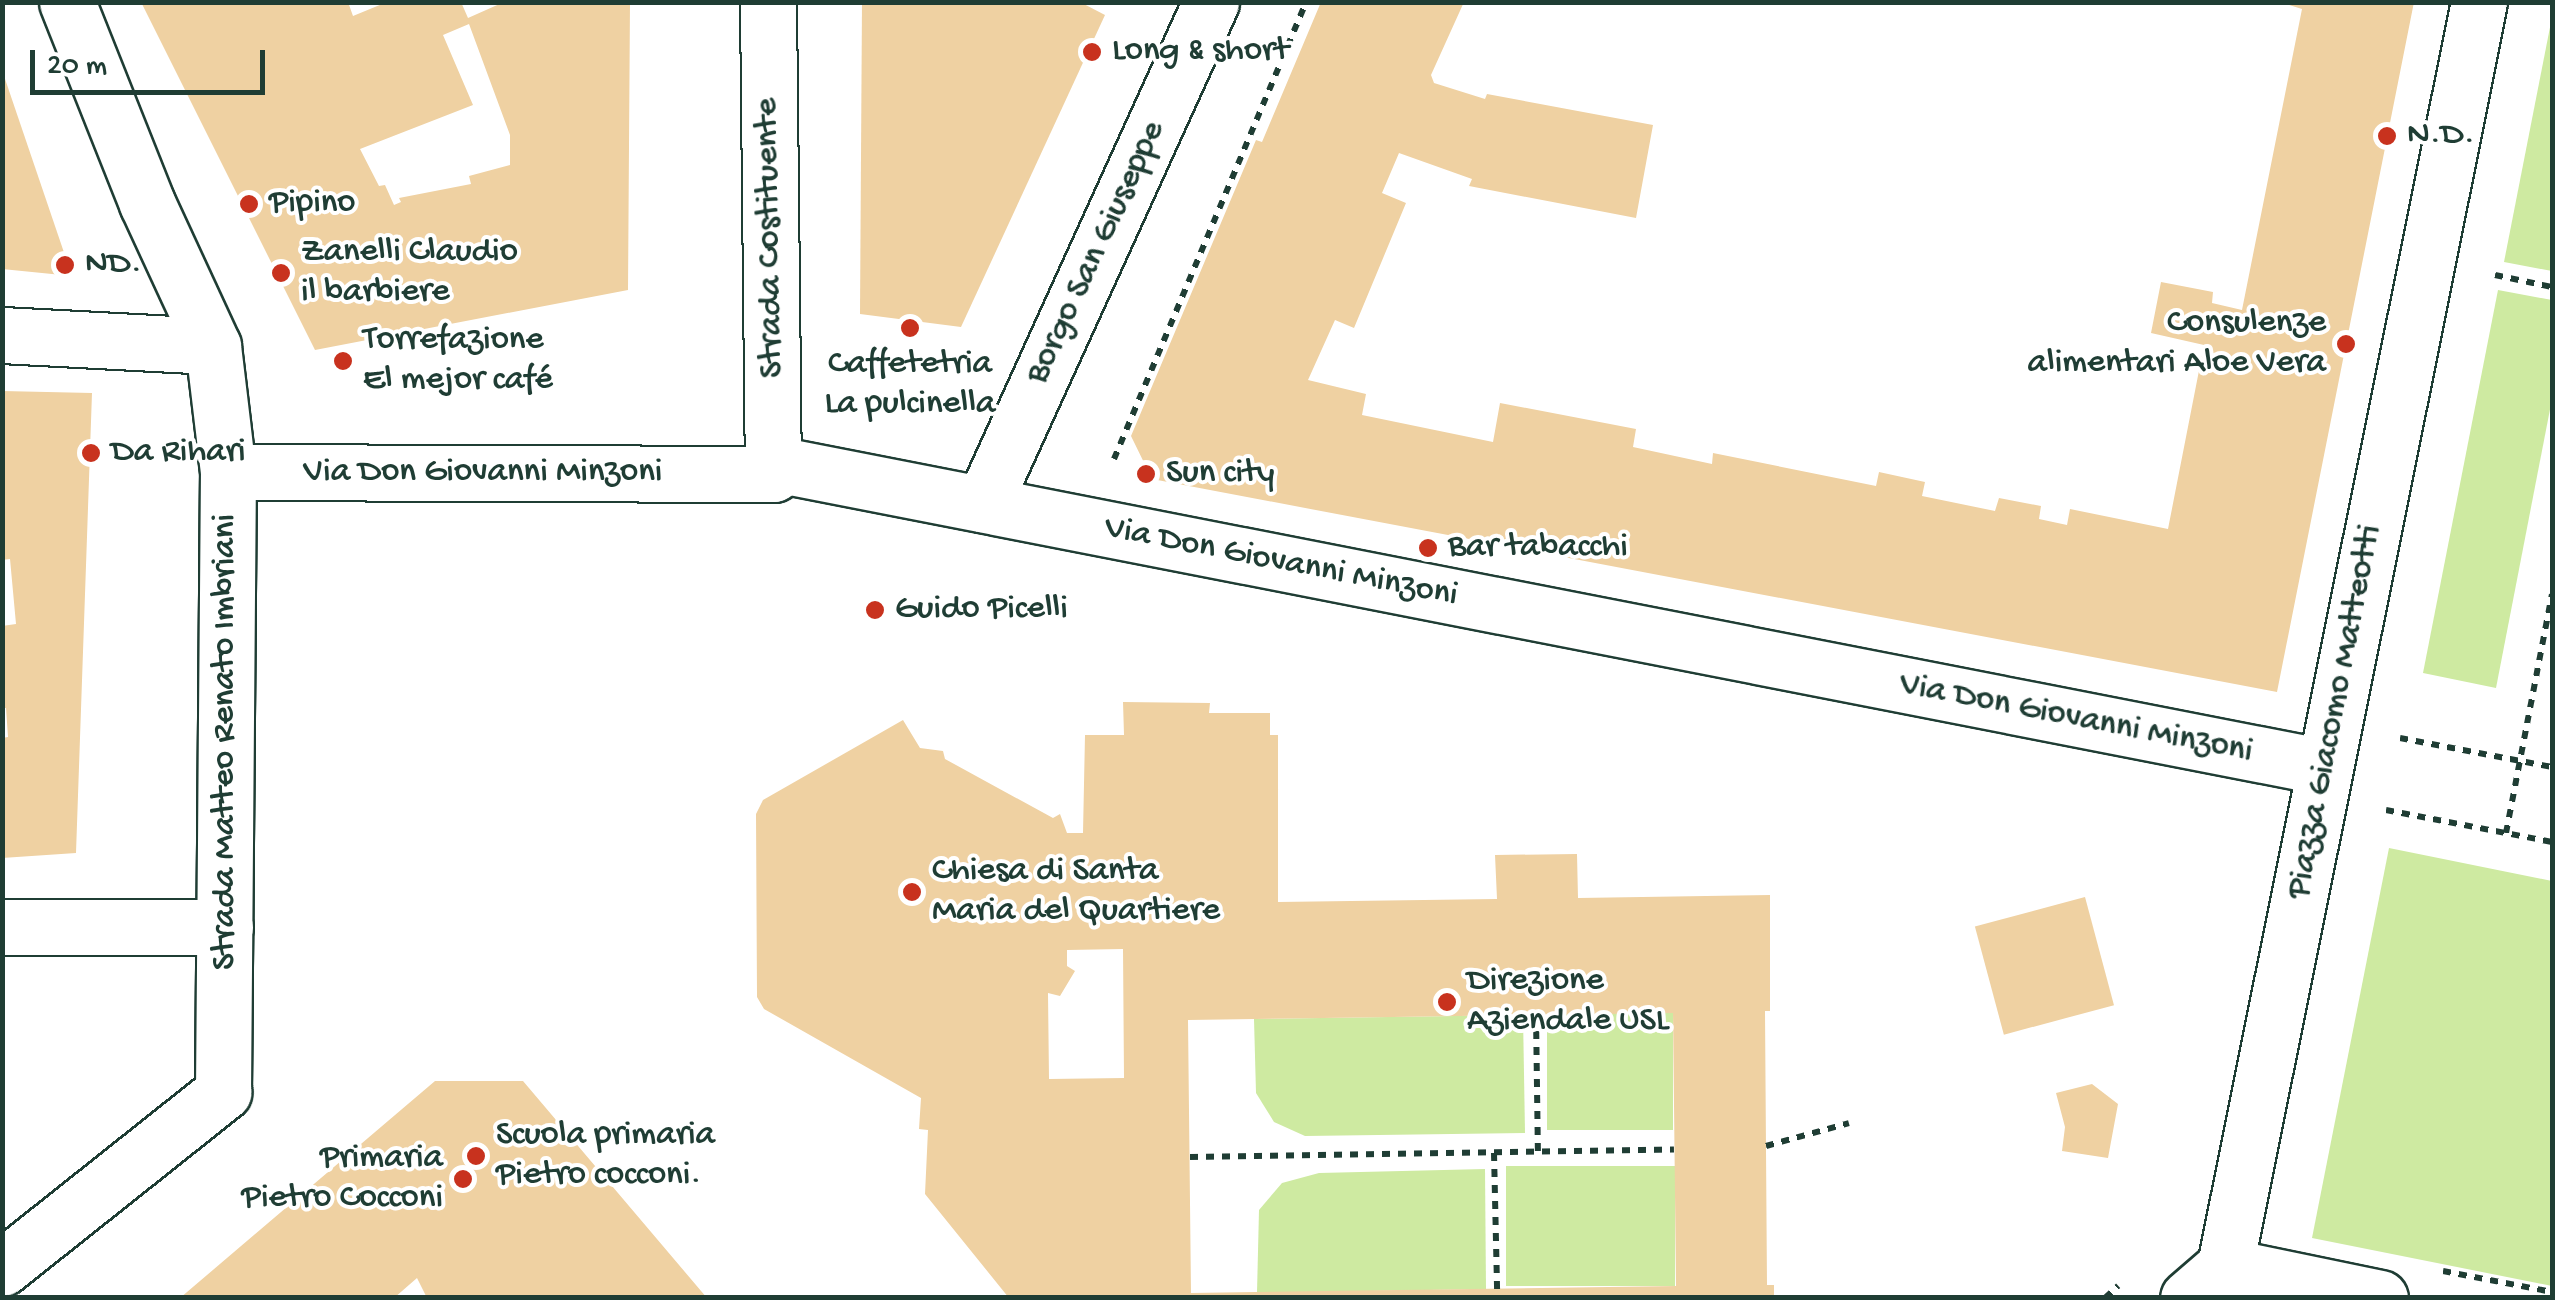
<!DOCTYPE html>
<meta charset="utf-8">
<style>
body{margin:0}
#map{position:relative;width:2555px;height:1300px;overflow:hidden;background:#fff;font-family:"Gochi Hand",sans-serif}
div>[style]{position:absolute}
.green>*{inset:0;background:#ceeaa1;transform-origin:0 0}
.building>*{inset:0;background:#efd1a2;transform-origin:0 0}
.path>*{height:6px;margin-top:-3px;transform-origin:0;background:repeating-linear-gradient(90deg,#1f3d34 0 8px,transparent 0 16px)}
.roads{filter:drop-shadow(2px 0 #1f3d34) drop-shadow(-2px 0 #1f3d34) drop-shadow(0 2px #1f3d34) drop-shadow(0 -2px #1f3d34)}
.minor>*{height:55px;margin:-27.5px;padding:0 27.5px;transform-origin:27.5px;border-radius:27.5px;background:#fff}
.dots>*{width:28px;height:28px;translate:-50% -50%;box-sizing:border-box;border:5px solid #fff;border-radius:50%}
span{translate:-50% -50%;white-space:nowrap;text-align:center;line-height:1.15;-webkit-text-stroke:8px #fff;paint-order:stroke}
.poi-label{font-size:35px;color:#1f3d34}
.left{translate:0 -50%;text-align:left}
.right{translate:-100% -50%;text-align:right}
.street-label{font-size:35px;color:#1f3d34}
.frame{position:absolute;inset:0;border:5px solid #1f3d34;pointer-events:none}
.scale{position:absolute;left:30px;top:50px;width:235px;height:45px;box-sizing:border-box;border:5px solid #1f3d34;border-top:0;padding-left:12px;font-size:30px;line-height:35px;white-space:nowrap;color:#1f3d34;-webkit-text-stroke:8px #fff;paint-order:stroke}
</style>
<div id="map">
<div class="green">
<div style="clip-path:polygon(2552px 17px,2552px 271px,2504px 262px)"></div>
<div style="clip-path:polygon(2498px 290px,2552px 300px,2552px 399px,2496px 688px,2423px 673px)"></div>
<div style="clip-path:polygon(2389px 848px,2552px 881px,2552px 1286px,2312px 1238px)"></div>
<div style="left:1673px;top:1013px;width:117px;height:126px;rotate:90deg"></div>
<div style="clip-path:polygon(1523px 1015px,1525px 1133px,1305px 1136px,1274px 1122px,1256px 1093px,1254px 1019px)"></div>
<div style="left:1675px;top:1166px;width:120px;height:169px;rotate:90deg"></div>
<div style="clip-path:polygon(1485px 1169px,1486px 1289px,1257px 1293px,1259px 1210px,1282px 1183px,1319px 1173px)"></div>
</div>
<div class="building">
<div style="clip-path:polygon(evenodd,141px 2px,348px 2px,353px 16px,387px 2px,461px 2px,468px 18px,504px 2px,630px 2px,628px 290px,315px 350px,141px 2px,469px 24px,510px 135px,510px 165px,469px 176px,471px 184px,399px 198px,401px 202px,394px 205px,385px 185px,379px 186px,360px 149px,473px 105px,443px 35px,469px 24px)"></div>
<div style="clip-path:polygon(862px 2px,1080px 2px,1105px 15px,961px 327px,860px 314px)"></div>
<div style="clip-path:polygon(1321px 2px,1464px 2px,1431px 75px,1434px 83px,1485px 99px,1487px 94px,1653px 125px,1636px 218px,1469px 186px,1472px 179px,1399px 153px,1382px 193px,1406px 203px,1354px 328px,1335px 320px,1308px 380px,1366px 394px,1362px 415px,1493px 442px,1500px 403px,1636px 429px,1633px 447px,1712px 464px,1713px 453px,1876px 486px,1879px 472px,1925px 482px,1922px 496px,1995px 511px,1999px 498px,2041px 506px,2039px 519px,2067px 525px,2070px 509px,2168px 529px,2204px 345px,2151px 333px,2161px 282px,2213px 292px,2212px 303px,2242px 310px,2302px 9px,2280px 2px,2414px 2px,2277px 692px,1152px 479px,1131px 436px,1256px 140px,1262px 142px)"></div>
<div style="clip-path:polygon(3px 73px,72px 276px,2px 269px)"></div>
<div style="clip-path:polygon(2px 391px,92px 393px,76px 853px,2px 858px,2px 738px,8px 737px,6px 708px,2px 708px,2px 626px,16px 624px,10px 559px,2px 560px)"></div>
<div style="clip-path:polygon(evenodd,1123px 702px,1210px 703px,1209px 713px,1270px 713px,1270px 735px,1278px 735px,1278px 902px,1497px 899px,1495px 855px,1577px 854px,1578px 898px,1770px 895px,1770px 1011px,1765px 1011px,1767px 1285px,1774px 1285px,1774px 1298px,1009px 1298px,925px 1194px,928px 1130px,919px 1129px,921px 1098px,764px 1009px,757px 997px,756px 814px,763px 800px,903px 720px,920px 748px,943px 751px,945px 759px,1053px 818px,1060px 814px,1067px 833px,1083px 833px,1085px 735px,1124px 735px,1123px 702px,1123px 949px,1124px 1078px,1049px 1079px,1048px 993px,1060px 996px,1075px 971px,1067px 966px,1067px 950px,1123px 949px,1123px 702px,1673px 1013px,1676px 1286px,1191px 1293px,1188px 1020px,1673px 1013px)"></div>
<div style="left:2085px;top:897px;width:112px;height:114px;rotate:75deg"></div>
<div style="clip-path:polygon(435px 1081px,523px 1081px,707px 1298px,427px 1298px,417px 1278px,394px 1298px,180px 1298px)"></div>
<div style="clip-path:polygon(2092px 1084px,2118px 1104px,2108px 1158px,2062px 1151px,2065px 1127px,2056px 1093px)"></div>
</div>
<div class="path">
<div style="left:2495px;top:275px;width:58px;rotate:11.9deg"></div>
<div style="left:1114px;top:459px;width:496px;rotate:-67.2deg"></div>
<div style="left:2400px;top:738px;width:155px;rotate:10.8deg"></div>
<div style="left:2386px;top:810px;width:169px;rotate:10.9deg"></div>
<div style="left:2506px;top:833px;width:243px;rotate:-79.1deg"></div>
<div style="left:1536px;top:1015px;width:136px;rotate:89.2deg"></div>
<div style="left:1766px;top:1146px;width:86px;rotate:-15.5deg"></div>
<div style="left:1494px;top:1153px;width:136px;rotate:88.7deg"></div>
<div style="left:1190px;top:1157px;width:484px;rotate:-0.9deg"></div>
<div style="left:2443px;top:1271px;width:111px;rotate:10.9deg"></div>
<div style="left:2105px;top:1298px;width:18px;rotate:-43deg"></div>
</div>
<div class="roads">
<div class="minor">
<div style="left:768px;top:2px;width:472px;rotate:89.4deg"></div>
<div style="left:2px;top:335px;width:211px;rotate:3deg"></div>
<div style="left:228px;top:472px;width:545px;rotate:0.21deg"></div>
<div style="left:773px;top:474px;width:15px;rotate:-32deg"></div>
<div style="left:786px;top:466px;width:1568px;rotate:11.07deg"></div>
<div style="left:983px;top:504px;width:551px;rotate:-65.57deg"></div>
<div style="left:2px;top:927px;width:223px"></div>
<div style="left:2px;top:1268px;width:283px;rotate:-38.5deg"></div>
<div style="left:223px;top:1092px;width:620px;rotate:-89.54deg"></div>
<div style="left:228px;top:472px;width:127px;rotate:-96.8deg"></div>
<div style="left:213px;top:346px;width:157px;rotate:-114.8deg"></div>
<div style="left:147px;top:203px;width:216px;rotate:-111.7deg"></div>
<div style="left:2188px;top:1298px;width:49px;rotate:-40.9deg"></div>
<div style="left:2380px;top:1298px;width:158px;rotate:-168.3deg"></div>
<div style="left:2225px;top:1266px;width:1289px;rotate:-78.64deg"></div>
</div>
</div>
<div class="dots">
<div style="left:1092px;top:52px;background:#c8321e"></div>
<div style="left:2387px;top:136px;background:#c8321e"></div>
<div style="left:249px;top:204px;background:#c8321e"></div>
<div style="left:65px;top:265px;background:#c8321e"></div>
<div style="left:281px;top:273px;background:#c8321e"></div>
<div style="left:910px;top:328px;background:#c8321e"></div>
<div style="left:2346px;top:344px;background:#c8321e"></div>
<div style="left:343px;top:361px;background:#c8321e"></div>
<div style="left:91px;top:453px;background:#c8321e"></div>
<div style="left:1146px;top:474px;background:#c8321e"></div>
<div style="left:1428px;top:548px;background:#c8321e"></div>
<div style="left:875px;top:610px;background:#c8321e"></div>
<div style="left:912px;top:892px;background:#c8321e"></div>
<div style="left:1447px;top:1002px;background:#c8321e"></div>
<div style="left:476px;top:1156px;background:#c8321e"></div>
<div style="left:463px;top:1179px;background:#c8321e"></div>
</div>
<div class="poi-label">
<span class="left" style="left:1112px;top:52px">Long &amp; short</span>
<span class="left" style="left:2407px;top:136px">N.D.</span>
<span class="left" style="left:269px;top:204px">Pipino</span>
<span class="left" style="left:301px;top:273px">Zanelli Claudio<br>il barbiere</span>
<span class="left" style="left:85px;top:265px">ND.</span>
<span class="right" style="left:2326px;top:344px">Consulenze<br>alimentari Aloe Vera</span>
<span class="left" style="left:363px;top:361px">Torrefazione<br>El mejor café</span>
<span style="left:910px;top:385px">Caffetetria<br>La pulcinella</span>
<span class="left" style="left:111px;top:453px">Da Rihari</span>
<span class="left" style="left:1166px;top:474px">Sun city</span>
<span class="left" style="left:1448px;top:548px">Bar tabacchi</span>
<span class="left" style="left:895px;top:610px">Guido Picelli</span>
<span class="left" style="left:932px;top:892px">Chiesa di Santa<br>Maria del Quartiere</span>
<span class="left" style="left:1467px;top:1002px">Direzione<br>Aziendale USL</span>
<span class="left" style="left:496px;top:1156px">Scuola primaria<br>Pietro cocconi.</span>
<span class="right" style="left:443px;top:1179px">Primaria<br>Pietro Cocconi</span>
</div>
<div class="street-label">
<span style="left:771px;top:238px;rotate:-91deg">Strada Costituente</span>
<span style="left:1097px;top:253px;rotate:-65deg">Borgo San Giuseppe</span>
<span style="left:483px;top:473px">Via Don Giovanni Minzoni</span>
<span style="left:1281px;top:563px;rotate:11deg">Via Don Giovanni Minzoni</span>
<span style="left:2336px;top:712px;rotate:-79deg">Piazza Giacomo Matteotti</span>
<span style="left:2076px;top:719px;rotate:11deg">Via Don Giovanni Minzoni</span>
<span style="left:226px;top:742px;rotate:-90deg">Strada Matteo Renato Imbriani</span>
</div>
<div class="frame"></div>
<div class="scale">20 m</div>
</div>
